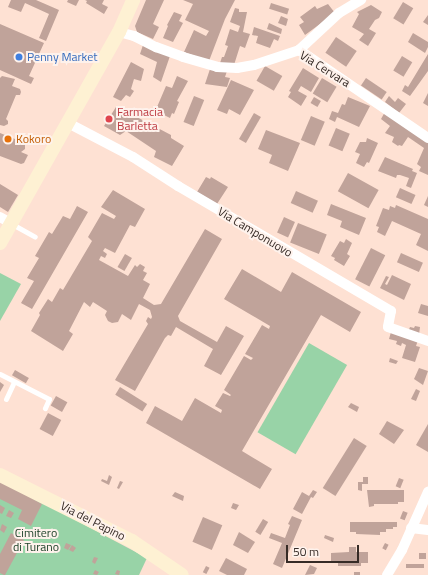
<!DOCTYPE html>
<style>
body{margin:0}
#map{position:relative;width:428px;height:575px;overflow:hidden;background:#fee1d3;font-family:"Titillium Web",sans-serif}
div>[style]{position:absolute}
.green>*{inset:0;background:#98d3a7;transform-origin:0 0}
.building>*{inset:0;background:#c0a39a;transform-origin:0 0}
.lane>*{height:5px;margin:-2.5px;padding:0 2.5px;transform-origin:2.5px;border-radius:2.5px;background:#fff}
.street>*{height:10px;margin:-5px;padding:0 5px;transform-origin:5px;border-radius:5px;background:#fff}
.secondary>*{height:14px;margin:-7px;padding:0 7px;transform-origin:7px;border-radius:7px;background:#fef1d3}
.dots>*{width:11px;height:11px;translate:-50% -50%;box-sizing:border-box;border:2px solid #fef2ec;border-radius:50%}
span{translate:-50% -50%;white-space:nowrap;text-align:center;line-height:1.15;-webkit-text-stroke:4px #fef2ec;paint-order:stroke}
.shop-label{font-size:12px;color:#366cbe}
.left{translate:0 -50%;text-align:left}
.street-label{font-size:12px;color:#362b26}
.health-label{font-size:12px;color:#be3a42}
.food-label{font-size:12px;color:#c56008}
.park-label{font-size:12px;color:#183d24}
.scale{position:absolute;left:286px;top:545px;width:73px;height:18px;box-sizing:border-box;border:2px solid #362b26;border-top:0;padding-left:5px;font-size:12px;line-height:14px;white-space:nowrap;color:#362b26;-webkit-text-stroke:3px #fef2ec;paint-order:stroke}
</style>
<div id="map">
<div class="green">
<div style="clip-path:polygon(0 273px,21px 284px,0 321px)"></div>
<div style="left:309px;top:343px;width:44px;height:103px;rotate:30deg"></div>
<div style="clip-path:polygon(0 480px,147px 558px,139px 575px,0 575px)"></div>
</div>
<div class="building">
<div style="clip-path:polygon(11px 0,36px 0,59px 10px,46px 41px,39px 38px,49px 14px,25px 3px,21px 12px,8px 7px)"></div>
<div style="clip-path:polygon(68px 0,79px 0,76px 6px,67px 2px)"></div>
<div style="clip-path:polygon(85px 0,104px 0,102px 4px,108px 7px,104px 14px,86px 3px,87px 1px)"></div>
<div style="clip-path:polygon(146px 0,164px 0,153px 24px,159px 27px,153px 39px,137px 32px,135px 26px)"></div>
<div style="clip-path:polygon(183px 0,235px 0,225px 19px,209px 61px,184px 52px,194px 30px,206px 36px,209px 31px,185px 20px,193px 4px)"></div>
<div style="left:403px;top:2px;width:12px;height:19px;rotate:31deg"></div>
<div style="left:271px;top:3px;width:19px;height:6px;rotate:18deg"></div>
<div style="clip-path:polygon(328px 4px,335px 13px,305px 35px,299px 25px,304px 22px,300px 17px,315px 6px,317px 9px)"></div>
<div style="clip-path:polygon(371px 5px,382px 12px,379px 18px,375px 20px,369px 29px,376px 33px,368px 46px,359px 40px,364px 34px,352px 27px,359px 14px,357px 12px)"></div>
<div style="clip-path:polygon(235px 8px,239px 9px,239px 12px,247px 12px,243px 32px,250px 34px,245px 48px,240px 46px,234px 65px,220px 63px,222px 57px,224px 57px,228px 46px,225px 45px,230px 29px,238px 32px,240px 26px,230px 22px)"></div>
<div style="clip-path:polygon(174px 12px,182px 15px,179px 21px,183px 23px,173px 42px,163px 38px,168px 26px,167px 25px)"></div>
<div style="clip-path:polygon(428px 15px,428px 25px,423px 22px)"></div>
<div style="clip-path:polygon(281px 16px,288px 19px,286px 26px,278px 23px)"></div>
<div style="clip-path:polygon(269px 23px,282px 29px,281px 34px,267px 29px)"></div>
<div style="clip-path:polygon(0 24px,44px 43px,29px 76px,34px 78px,31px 84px,0 70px)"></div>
<div style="clip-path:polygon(254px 27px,280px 36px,278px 41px,274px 39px,270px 48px,256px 43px,258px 36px,252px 35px)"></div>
<div style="clip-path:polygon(413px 33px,428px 42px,428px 47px,425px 53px,408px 42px)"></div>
<div style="left:336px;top:37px;width:25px;height:19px;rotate:34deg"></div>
<div style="clip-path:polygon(143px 45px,170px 56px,161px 82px,153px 77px,157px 62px,140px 54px)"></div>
<div style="clip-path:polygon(428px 54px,428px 71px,410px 96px,402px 91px,405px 85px,408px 87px)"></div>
<div style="left:402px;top:56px;width:12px;height:17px;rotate:31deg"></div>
<div style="clip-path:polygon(131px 62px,144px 69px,141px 81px,134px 79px,131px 89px,134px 91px,130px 97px,126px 95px,121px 101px,113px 97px)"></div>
<div style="clip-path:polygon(211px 66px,227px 71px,225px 77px,230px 78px,227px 87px,205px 84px)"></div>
<div style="left:265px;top:66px;width:20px;height:17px;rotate:30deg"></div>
<div style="clip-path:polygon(303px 68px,319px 78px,311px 92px,301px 86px,298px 91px,307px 96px,301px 106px,288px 97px,291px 92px,289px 91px)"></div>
<div style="clip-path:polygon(2px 76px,15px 79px,12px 86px,20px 89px,21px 92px,20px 95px,16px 95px,6px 119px,8px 121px,8px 124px,4px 126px,0 125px,0 78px)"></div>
<div style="clip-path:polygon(177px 76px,188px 81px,177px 101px,179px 102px,174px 114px,172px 113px,170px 118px,160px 113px,162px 109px,157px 107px,166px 86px,172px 88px)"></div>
<div style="left:322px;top:78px;width:17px;height:18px;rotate:31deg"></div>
<div style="left:366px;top:78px;width:25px;height:9px;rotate:34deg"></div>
<div style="clip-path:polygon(231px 80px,254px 90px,240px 115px,229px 109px,227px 114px,217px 110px)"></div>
<div style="clip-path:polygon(428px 93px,428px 106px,423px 103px)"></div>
<div style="left:194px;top:96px;width:11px;height:28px;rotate:22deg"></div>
<div style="clip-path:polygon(389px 96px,395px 102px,398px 98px,406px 104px,399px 113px,385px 102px)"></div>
<div style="left:314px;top:97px;width:8px;height:7px;rotate:30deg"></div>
<div style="clip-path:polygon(348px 97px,370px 106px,359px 127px,337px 117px,335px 122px,329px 119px,332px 111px,338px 113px,342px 104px,345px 105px)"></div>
<div style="clip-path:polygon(116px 107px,130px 117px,133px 115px,171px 135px,171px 138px,184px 146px,172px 166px,154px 157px,156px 151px,126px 131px,120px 135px,104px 126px)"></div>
<div style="clip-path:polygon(386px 110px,428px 141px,428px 175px,419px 171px,421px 167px,417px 164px,424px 148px,408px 137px,402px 146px,399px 145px,398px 146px,392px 142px,394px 137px,385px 133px,390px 126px,381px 119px)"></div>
<div style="left:254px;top:113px;width:8px;height:30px;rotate:30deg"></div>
<div style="left:311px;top:116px;width:15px;height:26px;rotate:23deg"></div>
<div style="left:336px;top:128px;width:15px;height:19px;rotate:23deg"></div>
<div style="clip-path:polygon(266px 130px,300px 143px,288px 171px,269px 163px,272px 155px,258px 149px)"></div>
<div style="clip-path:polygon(0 133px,25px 143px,25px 149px,21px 152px,28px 155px,24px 163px,21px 164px,0 156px)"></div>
<div style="clip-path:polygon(367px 138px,378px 143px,369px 163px,367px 162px,364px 167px,356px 163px,360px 154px,355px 152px,360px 142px,366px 142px)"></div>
<div style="clip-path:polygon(385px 157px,413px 169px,412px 171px,417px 173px,411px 188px,406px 186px,409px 178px,400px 175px,397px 175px,396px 178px,378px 171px)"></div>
<div style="left:348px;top:173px;width:35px;height:21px;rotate:29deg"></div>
<div style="clip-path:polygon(206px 177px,210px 179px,211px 177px,228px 187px,217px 204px,197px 192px)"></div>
<div style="clip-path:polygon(0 184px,18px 195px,8px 212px,0 207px)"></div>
<div style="left:400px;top:188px;width:17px;height:10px;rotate:24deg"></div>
<div style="clip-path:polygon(113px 190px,145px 209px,135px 227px,130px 225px,115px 253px,105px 248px,103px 251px,107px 254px,105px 258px,101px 256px,99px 260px,128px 276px,135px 265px,137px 267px,140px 264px,145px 267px,143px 271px,147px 273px,143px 280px,150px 284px,143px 298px,154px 305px,161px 304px,205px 229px,222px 239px,178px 316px,180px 321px,217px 342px,226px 326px,244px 336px,221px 375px,204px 366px,213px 349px,176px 327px,171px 336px,168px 335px,165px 338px,135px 391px,115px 380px,148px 324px,146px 321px,148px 317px,151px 319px,152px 317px,150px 310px,139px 304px,131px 320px,122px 314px,118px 322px,112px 323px,108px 321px,105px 315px,107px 311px,93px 302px,90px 307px,84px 302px,69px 331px,73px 334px,63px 351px,31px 331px,40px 315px,39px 313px,48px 299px,52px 302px,60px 288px,63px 290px,92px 241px,88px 237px,102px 213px,114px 219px,116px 216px,101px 207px)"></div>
<div style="left:296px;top:191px;width:24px;height:13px;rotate:24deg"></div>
<div style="clip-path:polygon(428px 196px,428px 207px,424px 205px)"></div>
<div style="clip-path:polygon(331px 204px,366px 218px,359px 235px,340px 227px,342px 221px,327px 215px)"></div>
<div style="clip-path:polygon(396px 205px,428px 219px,428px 251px,416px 245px,421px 234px,392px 221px,385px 236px,377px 232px,379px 227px,376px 226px,383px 208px,389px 210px,390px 206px,395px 208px)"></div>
<div style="clip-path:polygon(77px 206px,88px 212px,32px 309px,21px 303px,34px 281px,27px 278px,39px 258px,35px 256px,49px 232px,52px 234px,63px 216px,70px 219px)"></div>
<div style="left:284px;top:217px;width:12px;height:17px;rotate:24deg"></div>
<div style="left:298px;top:223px;width:31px;height:21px;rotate:22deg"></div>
<div style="clip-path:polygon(346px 239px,352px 243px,347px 254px,350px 256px,344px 266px,334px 260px,335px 258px,331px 256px,340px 241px,344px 243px)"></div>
<div style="left:371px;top:248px;width:16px;height:35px;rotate:27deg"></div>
<div style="left:401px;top:253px;width:24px;height:10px;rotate:24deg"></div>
<div style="left:125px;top:254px;width:8px;height:15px;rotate:30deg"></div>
<div style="clip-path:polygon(242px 269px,281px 292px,292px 272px,361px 312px,350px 332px,321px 315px,253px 432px,242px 451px,272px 469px,260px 489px,146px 423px,155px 406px,182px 421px,195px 398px,221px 413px,222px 410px,215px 406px,223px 393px,230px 396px,231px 395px,224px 390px,244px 356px,251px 360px,253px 358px,245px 354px,262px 325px,269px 329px,270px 326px,224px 299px)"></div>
<div style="clip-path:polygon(392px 275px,411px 284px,404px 300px,380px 288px,386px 276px,389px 277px,385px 284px,387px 285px)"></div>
<div style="clip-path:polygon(421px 304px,428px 306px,428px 316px,418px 313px)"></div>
<div style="clip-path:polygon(415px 326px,420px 327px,419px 335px,408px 332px,410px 327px,414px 328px)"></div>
<div style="clip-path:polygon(391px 332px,418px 340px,416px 346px,420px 347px,415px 362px,402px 358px,406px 345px,402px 343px,401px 346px,396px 344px,397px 341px,389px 339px)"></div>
<div style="clip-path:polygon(390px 358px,398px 361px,396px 364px,389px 362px)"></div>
<div style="clip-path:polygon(419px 368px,428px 371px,423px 385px,414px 379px)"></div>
<div style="left:15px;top:370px;width:16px;height:6px;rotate:30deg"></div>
<div style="clip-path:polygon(0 382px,4px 385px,0 392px)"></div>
<div style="left:120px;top:387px;width:32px;height:9px;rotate:32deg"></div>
<div style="clip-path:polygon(416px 389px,420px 391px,416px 401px,411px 399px)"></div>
<div style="left:56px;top:396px;width:13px;height:11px;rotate:29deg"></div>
<div style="clip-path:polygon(351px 403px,359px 407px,357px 412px,348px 407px)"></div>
<div style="left:48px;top:413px;width:15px;height:18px;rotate:28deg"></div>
<div style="clip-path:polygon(387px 421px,404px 430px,394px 444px,379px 434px)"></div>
<div style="clip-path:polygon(428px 424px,428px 452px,416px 445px)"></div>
<div style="left:354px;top:438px;width:15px;height:59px;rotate:32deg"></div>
<div style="clip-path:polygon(109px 475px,112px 477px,109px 485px,101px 481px,102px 479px,107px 481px)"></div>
<div style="clip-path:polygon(363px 477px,368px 477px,368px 484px,362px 484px,362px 491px,358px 490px,358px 482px,363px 482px)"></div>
<div style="left:399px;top:478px;width:5px;height:9px;rotate:22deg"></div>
<div style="clip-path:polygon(0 480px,42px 504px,31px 526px,18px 519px,22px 510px,0 499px)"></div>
<div style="clip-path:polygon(120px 481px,123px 482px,119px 489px,117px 488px)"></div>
<div style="clip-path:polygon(313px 490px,317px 492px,313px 498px,311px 497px,302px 514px,293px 509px,302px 492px,309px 496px)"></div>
<div style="clip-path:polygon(367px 490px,404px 490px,404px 502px,398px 502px,398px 504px,374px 504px,374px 506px,369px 507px)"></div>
<div style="clip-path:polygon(175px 492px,184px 496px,183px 501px,172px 496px)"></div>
<div style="clip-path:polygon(233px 503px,239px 505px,236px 510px,231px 508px)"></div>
<div style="clip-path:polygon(0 505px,5px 508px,2px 514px,0 513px)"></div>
<div style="clip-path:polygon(9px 510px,14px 513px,11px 518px,6px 516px)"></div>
<div style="left:403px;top:511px;width:5px;height:8px;rotate:22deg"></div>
<div style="clip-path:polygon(292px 516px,302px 520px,282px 568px,273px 564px,282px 543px,269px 538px,271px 533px,285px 538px,290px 525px,288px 524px)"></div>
<div style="left:203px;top:517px;width:21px;height:27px;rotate:23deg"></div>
<div style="left:263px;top:519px;width:6px;height:15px;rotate:31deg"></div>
<div style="clip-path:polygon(350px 522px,397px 522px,397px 527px,393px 527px,393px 529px,386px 529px,386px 532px,380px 532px,380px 535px,356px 534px,356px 532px,350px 532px)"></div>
<div style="clip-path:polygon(2px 524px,7px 527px,4px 533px,0 530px)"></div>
<div style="clip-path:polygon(239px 532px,255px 542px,248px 553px,233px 545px)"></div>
<div style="clip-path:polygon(11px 533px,24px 540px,5px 575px,4px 575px,0 573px,0 554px)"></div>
<div style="clip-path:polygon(325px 535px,334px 538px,333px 542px,324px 538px)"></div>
<div style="clip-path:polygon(66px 543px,71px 545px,68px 550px,64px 548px)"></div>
<div style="left:385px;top:543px;width:4px;height:6px;rotate:27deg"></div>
<div style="clip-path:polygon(72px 545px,76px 548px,73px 552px,69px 550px)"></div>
<div style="clip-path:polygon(349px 547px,356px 547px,356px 552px,368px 552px,368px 563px,361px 563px,361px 566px,338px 566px,338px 563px,331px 563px,331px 553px,349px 552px)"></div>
<div style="left:419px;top:553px;width:7px;height:6px"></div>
<div style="clip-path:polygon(94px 557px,98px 558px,95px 564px,92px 562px)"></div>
<div style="clip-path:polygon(226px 558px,247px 569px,244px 575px,227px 575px,219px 571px)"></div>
<div style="left:406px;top:564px;width:18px;height:4px"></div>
<div style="clip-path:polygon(310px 565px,317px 568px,314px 574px,305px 575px)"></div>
<div style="left:206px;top:566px;width:4px;height:7px;rotate:27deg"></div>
<div style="clip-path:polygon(95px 570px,99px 572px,97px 575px,93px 574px)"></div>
<div style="clip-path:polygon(117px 570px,120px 571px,119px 575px,115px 574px)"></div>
<div style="left:354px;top:572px;width:6px;height:3px"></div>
</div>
<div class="lane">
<div style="left:12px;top:224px;width:26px;rotate:29deg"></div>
<div style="left:0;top:374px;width:55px;rotate:27deg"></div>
<div style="left:49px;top:399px;width:10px;rotate:114deg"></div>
<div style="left:6px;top:399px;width:19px;rotate:-65deg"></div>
</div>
<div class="street">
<div style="left:119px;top:32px;width:16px;rotate:15deg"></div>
<div style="left:134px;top:36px;width:25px;rotate:27deg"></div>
<div style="left:156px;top:47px;width:29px;rotate:20deg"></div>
<div style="left:183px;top:57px;width:35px;rotate:16deg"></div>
<div style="left:217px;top:67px;width:20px;rotate:3deg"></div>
<div style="left:237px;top:68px;width:17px;rotate:-10deg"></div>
<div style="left:254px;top:65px;width:47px;rotate:-18.4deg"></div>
<div style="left:299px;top:50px;width:156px;rotate:34.3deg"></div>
<div style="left:299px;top:50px;width:54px;rotate:-42.8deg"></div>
<div style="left:339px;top:13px;width:26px;rotate:-31deg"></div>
<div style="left:68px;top:123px;width:73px;rotate:27.6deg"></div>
<div style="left:133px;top:157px;width:54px;rotate:32.8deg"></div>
<div style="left:178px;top:186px;width:247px;rotate:30.4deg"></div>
<div style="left:391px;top:311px;width:16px;rotate:101deg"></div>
<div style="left:388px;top:327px;width:42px;rotate:19.3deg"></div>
<div style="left:0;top:217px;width:13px;rotate:29deg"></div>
<div style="left:411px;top:528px;width:17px;rotate:7deg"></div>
<div style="left:387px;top:575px;width:29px;rotate:-59deg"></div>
<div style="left:402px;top:550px;width:64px;rotate:-65.9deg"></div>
</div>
<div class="secondary">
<div style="left:0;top:243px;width:242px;rotate:-60.6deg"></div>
<div style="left:119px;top:32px;width:35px;rotate:-66deg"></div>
<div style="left:0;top:475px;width:148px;rotate:26.6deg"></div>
<div style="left:132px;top:541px;width:60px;rotate:34.2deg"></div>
</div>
<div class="dots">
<div style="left:19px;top:57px;background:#3f7fe0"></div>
<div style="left:109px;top:119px;background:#e0444e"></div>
<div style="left:8px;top:139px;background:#e8710a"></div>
</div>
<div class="shop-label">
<span class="left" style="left:27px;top:57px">Penny Market</span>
</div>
<div class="street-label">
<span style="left:325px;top:69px;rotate:32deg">Via Cervara</span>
<span style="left:255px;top:232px;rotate:31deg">Via Camponuovo</span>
<span style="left:93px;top:521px;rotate:27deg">Via del Papino</span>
</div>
<div class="health-label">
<span class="left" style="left:117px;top:119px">Farmacia<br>Barletta</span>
</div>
<div class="food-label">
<span class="left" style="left:16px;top:139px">Kokoro</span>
</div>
<div class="park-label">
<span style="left:36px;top:540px">Cimitero<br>di Turano</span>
</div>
<div class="scale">50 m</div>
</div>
